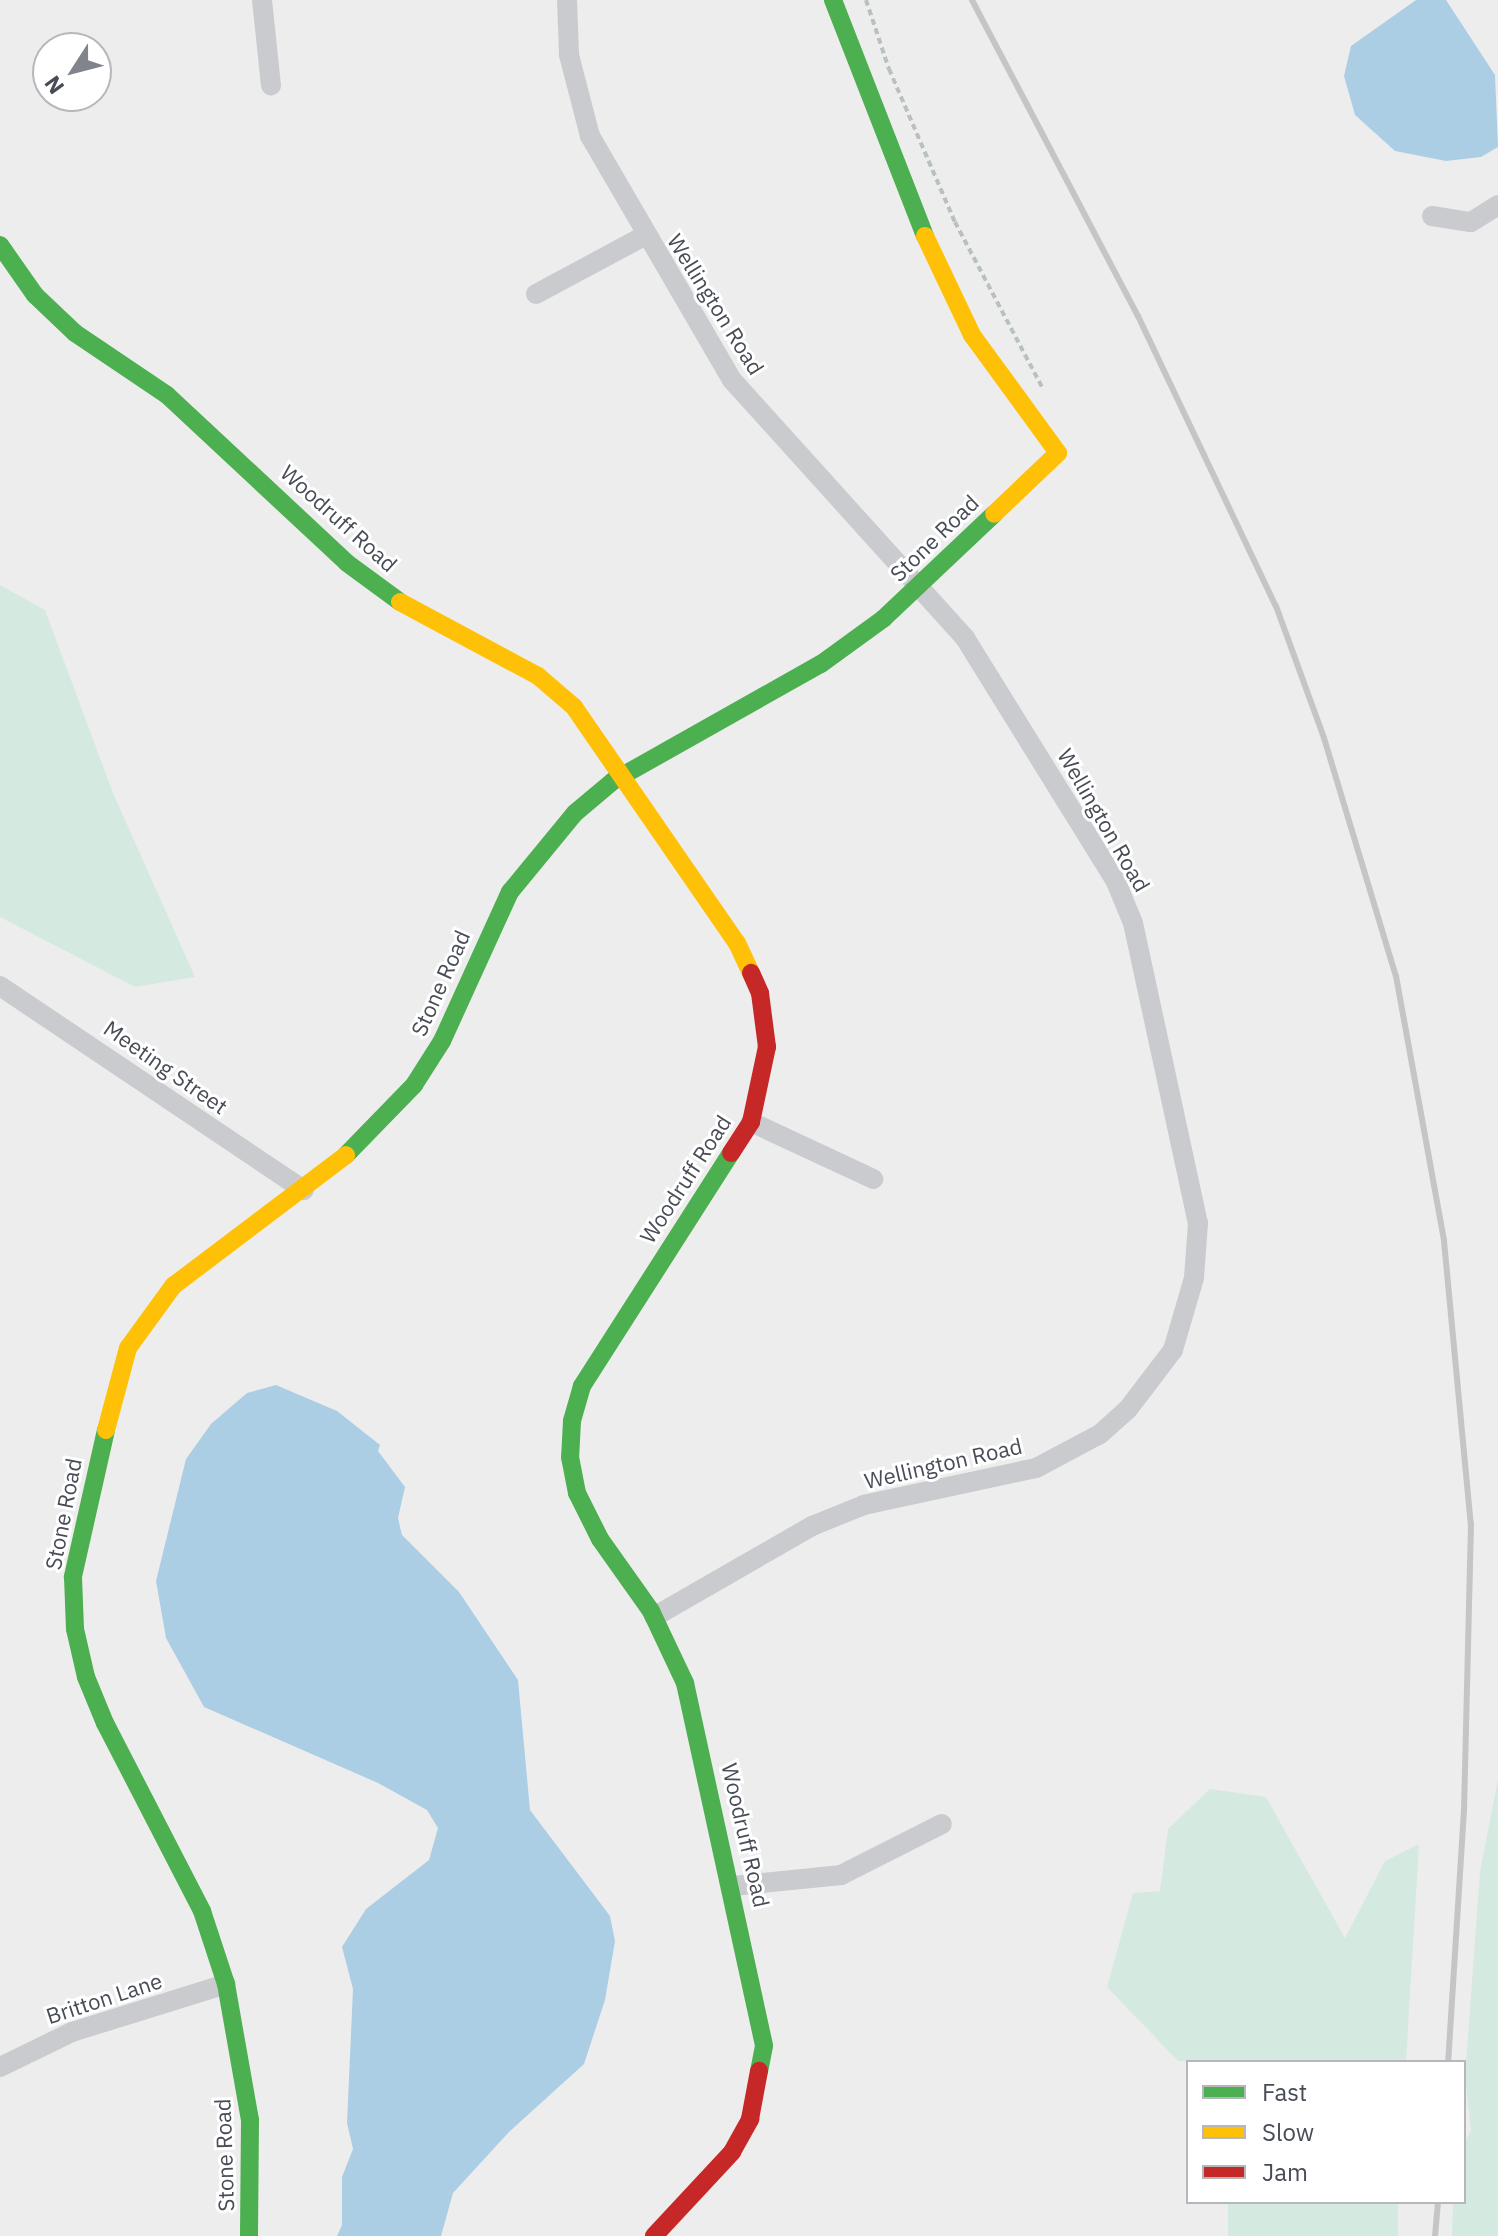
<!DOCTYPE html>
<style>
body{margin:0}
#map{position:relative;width:1498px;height:2236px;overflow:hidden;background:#eeeded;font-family:"IBM Plex Sans",sans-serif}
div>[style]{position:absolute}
.green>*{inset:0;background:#d4eae0;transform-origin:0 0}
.water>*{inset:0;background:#accee4}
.path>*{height:4px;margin-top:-2px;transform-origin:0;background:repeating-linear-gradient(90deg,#b8c1c0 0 6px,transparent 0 10px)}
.street>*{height:20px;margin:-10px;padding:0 10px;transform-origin:10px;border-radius:10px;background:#cacbce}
.fast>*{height:18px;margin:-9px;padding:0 9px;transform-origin:9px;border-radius:9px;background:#4caf50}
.slow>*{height:18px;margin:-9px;padding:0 9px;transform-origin:9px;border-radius:9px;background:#ffc107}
.jam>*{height:18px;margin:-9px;padding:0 9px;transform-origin:9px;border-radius:9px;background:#c62828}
.rail>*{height:6px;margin:-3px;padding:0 3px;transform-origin:3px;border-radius:3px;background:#c4c5c7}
span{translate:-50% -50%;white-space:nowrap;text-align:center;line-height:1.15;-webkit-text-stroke:6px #fff;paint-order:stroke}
.street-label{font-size:22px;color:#474c57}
.legend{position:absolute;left:1186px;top:2060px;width:280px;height:144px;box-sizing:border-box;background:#fff;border:2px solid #b5b7bc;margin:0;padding:10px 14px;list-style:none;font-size:24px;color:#474c57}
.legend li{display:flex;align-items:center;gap:16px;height:40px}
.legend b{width:40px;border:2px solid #b5b7bc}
.north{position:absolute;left:32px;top:32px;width:80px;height:80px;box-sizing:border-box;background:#fff;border:2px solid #b5b7bc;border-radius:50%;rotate:234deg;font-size:22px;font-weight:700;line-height:32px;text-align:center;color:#474c57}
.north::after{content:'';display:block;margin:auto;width:28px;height:36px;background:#81848c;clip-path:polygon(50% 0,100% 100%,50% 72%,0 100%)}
</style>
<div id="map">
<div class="green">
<div style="clip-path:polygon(0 585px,45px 610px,113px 793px,195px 977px,135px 987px,0 917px)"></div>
<div style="clip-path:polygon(1498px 1779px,1498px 2236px,1452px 2236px,1453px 2202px,1464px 2202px,1464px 2144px,1471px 2130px,1465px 2078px,1480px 1872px)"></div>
<div style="clip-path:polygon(1210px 1789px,1266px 1797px,1345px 1938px,1385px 1861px,1419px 1844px,1406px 2062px,1178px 2061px,1107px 1987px,1133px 1893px,1160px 1891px,1168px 1829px)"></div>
<div style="left:1228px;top:2202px;width:170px;height:38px"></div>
</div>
<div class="water">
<div style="clip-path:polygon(1416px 0,1446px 0,1495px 75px,1498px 147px,1481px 157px,1446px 161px,1395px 151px,1355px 115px,1344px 76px,1351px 46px)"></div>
<div style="clip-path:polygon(276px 1385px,337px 1411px,380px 1445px,378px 1451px,405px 1487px,398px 1518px,402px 1535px,459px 1592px,518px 1680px,530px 1810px,610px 1916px,615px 1941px,605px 2000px,584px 2064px,509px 2132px,453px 2193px,441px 2236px,337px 2236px,342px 2225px,342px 2177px,353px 2149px,347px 2123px,353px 1989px,342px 1947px,366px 1909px,429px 1860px,438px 1828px,427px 1810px,378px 1783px,204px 1707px,166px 1638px,156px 1581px,186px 1459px,211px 1424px,247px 1393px)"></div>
</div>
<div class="path">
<div style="left:866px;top:0;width:73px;rotate:71.6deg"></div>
<div style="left:889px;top:69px;width:167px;rotate:66.7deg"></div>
<div style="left:955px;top:222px;width:187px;rotate:62.2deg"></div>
</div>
<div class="street">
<div style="left:262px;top:0;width:86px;rotate:84deg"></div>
<div style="left:567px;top:0;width:55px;rotate:87.9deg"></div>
<div style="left:569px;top:55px;width:84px;rotate:75.5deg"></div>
<div style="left:590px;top:136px;width:282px;rotate:59.8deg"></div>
<div style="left:732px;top:380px;width:348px;rotate:47.9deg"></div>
<div style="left:965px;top:638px;width:287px;rotate:58.2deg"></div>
<div style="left:1116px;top:882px;width:44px;rotate:67.5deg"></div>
<div style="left:1133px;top:923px;width:307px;rotate:77.8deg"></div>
<div style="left:1198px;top:1223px;width:55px;rotate:94.2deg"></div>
<div style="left:1194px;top:1278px;width:75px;rotate:106.3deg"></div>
<div style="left:1173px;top:1350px;width:74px;rotate:127.3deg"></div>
<div style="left:1128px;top:1409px;width:38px;rotate:138deg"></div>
<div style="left:1100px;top:1434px;width:72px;rotate:152deg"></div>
<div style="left:1036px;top:1468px;width:176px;rotate:167.9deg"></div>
<div style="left:864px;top:1505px;width:56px;rotate:158deg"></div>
<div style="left:812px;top:1526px;width:182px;rotate:150.1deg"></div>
<div style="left:1432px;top:216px;width:39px;rotate:9deg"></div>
<div style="left:1471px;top:222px;width:32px;rotate:-32deg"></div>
<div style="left:536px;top:294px;width:125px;rotate:-28.2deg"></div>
<div style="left:0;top:986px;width:366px;rotate:33.9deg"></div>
<div style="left:751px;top:1122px;width:135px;rotate:25deg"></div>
<div style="left:733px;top:1886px;width:109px;rotate:-5.8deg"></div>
<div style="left:841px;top:1875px;width:113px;rotate:-26.8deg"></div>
<div style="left:0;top:2067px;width:80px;rotate:-25.9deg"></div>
<div style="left:72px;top:2032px;width:161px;rotate:-17.3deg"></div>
</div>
<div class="fast">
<div style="left:833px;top:0;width:253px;rotate:68.7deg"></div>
<div style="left:0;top:245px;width:61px;rotate:55deg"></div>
<div style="left:35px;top:295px;width:55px;rotate:43.5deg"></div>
<div style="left:75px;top:333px;width:111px;rotate:34deg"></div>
<div style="left:167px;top:395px;width:246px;rotate:43deg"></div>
<div style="left:347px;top:563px;width:66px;rotate:36.3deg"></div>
<div style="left:731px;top:1153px;width:277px;rotate:122.6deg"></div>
<div style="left:582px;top:1386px;width:36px;rotate:106deg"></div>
<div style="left:572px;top:1421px;width:36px;rotate:93deg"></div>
<div style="left:570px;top:1457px;width:37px;rotate:79deg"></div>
<div style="left:577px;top:1493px;width:51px;rotate:63.4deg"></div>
<div style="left:600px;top:1539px;width:88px;rotate:54.7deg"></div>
<div style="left:651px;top:1611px;width:80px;rotate:64.7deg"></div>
<div style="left:685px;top:1683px;width:371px;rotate:77.7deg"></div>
<div style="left:764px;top:2046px;width:25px;rotate:101deg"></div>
<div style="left:346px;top:1155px;width:98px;rotate:-45.8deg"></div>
<div style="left:414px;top:1085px;width:52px;rotate:-57.5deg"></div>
<div style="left:442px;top:1041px;width:164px;rotate:-65.5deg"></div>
<div style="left:510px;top:892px;width:102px;rotate:-50.6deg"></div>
<div style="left:575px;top:813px;width:50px;rotate:-40.1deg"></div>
<div style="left:613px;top:781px;width:239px;rotate:-29.4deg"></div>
<div style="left:821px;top:664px;width:77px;rotate:-36deg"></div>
<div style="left:883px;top:619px;width:153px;rotate:-43.4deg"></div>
<div style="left:106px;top:1430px;width:151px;rotate:102.7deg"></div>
<div style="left:73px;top:1577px;width:52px;rotate:87.8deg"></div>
<div style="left:75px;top:1629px;width:49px;rotate:77.1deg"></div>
<div style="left:86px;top:1677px;width:50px;rotate:67.6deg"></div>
<div style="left:105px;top:1723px;width:212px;rotate:62.7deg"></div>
<div style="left:202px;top:1911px;width:77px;rotate:71.8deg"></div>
<div style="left:226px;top:1984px;width:138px;rotate:80deg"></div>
<div style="left:250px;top:2120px;width:116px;rotate:90.5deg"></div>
</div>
<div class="slow">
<div style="left:925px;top:236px;width:110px;rotate:64.6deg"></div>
<div style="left:972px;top:335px;width:146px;rotate:53.9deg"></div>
<div style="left:1058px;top:453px;width:88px;rotate:136.4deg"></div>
<div style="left:400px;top:602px;width:157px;rotate:28.2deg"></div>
<div style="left:538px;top:676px;width:48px;rotate:40.7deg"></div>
<div style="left:574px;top:707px;width:287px;rotate:55.4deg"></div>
<div style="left:737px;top:943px;width:33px;rotate:65deg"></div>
<div style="left:106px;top:1430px;width:85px;rotate:-75deg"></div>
<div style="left:128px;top:1348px;width:77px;rotate:-54deg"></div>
<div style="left:173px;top:1286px;width:217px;rotate:-37.1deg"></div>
</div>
<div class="jam">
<div style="left:731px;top:1153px;width:37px;rotate:-57deg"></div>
<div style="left:751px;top:1122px;width:77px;rotate:-78deg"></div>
<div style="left:767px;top:1047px;width:54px;rotate:-97.4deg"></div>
<div style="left:760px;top:993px;width:22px;rotate:-114deg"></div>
<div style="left:654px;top:2236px;width:115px;rotate:-47.1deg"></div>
<div style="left:732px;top:2152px;width:38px;rotate:-61deg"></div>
<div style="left:750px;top:2119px;width:49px;rotate:-79.4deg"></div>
</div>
<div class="rail">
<div style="left:972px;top:0;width:357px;rotate:62.3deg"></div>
<div style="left:1138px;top:316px;width:321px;rotate:64.6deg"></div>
<div style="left:1276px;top:606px;width:140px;rotate:70deg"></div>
<div style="left:1324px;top:738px;width:249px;rotate:73.2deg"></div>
<div style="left:1396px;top:976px;width:269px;rotate:79.7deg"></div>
<div style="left:1444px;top:1241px;width:284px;rotate:84.6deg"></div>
<div style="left:1471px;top:1524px;width:286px;rotate:91.4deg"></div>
<div style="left:1464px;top:1810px;width:253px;rotate:93.6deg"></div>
<div style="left:1435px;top:2236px;width:34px;rotate:-85deg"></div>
</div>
<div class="street-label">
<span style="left:716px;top:304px;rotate:58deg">Wellington Road</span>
<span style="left:339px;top:518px;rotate:42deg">Woodruff Road</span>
<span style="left:934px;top:538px;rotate:-44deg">Stone Road</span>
<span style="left:1104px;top:820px;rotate:60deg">Wellington Road</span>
<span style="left:440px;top:983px;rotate:-66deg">Stone Road</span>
<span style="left:166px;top:1067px;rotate:35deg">Meeting Street</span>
<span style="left:685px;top:1179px;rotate:-57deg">Woodruff Road</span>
<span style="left:943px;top:1463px;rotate:-13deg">Wellington Road</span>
<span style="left:63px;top:1514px;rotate:-79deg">Stone Road</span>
<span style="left:746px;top:1835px;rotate:77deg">Woodruff Road</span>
<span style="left:104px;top:1998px;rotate:-18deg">Britton Lane</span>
<span style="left:224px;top:2155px;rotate:-92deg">Stone Road</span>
</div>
<ul class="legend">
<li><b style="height:10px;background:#4caf50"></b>Fast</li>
<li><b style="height:10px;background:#ffc107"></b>Slow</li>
<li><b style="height:10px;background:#c62828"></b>Jam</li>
</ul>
<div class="north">N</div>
</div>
